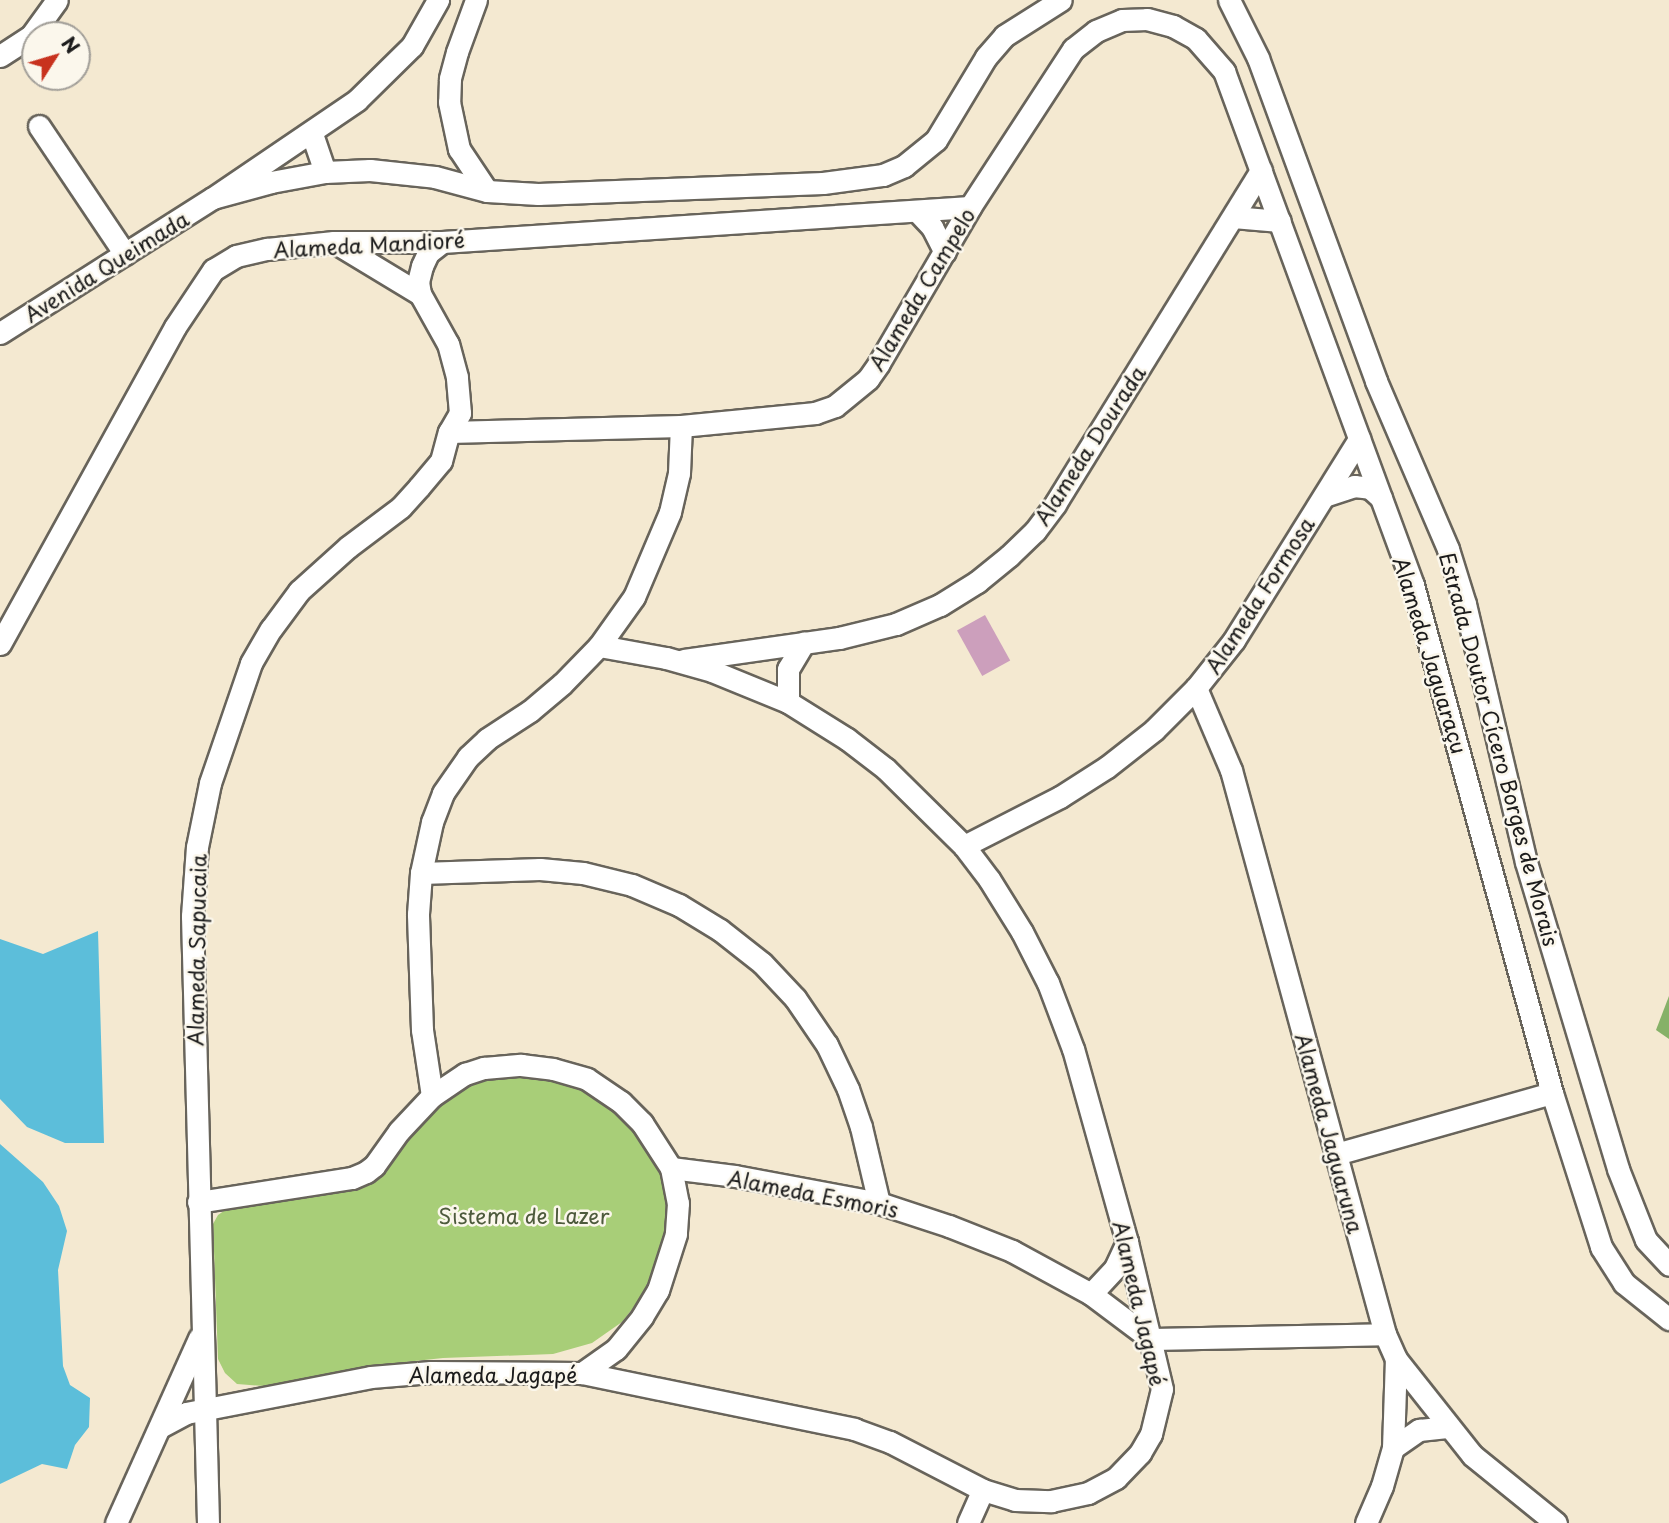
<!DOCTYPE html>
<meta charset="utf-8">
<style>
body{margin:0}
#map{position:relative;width:1669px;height:1523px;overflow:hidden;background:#f4e9d1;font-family:"Playpen Sans",sans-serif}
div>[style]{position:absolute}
.green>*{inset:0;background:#a8ce78}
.forest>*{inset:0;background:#86b168}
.water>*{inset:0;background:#5cbeda}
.building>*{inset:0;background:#cc9fbc;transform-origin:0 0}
.roads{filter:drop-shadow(2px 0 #68645b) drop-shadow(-2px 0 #68645b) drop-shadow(0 2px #68645b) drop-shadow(0 -2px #68645b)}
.minor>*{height:21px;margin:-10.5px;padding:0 10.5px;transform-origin:10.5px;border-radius:10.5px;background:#fff}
span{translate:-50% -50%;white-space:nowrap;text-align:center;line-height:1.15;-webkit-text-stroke:5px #fbf7ec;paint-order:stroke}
.street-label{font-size:21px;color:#1c1c1c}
.park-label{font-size:21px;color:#4d5a3c}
.north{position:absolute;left:21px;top:21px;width:70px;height:70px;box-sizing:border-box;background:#fbf7ec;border:2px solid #a29f99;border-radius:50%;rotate:53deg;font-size:19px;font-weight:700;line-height:28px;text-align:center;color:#1c1c1c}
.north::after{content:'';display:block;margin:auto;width:24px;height:32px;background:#c8321e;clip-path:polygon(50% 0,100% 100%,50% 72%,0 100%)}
</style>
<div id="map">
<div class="green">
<div style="clip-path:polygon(512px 1072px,551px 1075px,584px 1087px,620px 1110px,646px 1147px,668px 1190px,669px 1226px,660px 1265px,644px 1294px,622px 1322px,592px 1343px,553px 1354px,443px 1358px,368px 1366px,264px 1386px,237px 1384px,225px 1373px,218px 1359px,213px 1224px,218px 1215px,231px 1206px,363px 1184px,436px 1104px,474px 1079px)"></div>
</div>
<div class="forest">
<div style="clip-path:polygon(1669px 996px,1669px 1039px,1656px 1030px)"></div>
</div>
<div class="water">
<div style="clip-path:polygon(98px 931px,104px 1143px,65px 1143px,27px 1127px,0 1099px,0 939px,43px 954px)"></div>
<div style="clip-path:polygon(0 1144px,43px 1182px,59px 1206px,67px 1231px,58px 1270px,63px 1366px,70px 1385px,90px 1398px,89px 1427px,75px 1445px,67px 1469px,42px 1464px,0 1484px)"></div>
</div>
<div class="building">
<div style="left:985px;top:615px;width:52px;height:32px;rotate:61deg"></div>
</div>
<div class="roads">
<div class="minor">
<div style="left:476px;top:0;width:55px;rotate:110.1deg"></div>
<div style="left:457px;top:52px;width:28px;rotate:105deg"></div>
<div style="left:450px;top:79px;width:23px;rotate:92deg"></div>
<div style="left:449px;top:102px;width:48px;rotate:78deg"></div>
<div style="left:459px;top:149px;width:50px;rotate:56.3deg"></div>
<div style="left:1229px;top:0;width:65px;rotate:63.4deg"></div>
<div style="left:1258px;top:58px;width:344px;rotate:69.9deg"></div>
<div style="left:1376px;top:381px;width:183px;rotate:66.8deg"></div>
<div style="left:1448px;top:549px;width:58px;rotate:72.8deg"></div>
<div style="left:1465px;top:604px;width:265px;rotate:76.7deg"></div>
<div style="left:1526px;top:862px;width:320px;rotate:73.3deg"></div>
<div style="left:1618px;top:1169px;width:76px;rotate:68.5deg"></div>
<div style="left:1646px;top:1240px;width:34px;rotate:47deg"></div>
<div style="left:0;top:56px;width:37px;rotate:-33deg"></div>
<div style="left:31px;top:36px;width:44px;rotate:-54.2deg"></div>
<div style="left:39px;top:126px;width:154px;rotate:56.1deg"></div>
<div style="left:312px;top:134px;width:40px;rotate:71.1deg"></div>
<div style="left:213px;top:198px;width:60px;rotate:-15.4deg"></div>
<div style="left:271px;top:182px;width:55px;rotate:-10.5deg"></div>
<div style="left:325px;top:172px;width:45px;rotate:-2.5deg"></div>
<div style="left:370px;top:170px;width:65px;rotate:6.1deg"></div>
<div style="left:435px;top:177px;width:54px;rotate:15.1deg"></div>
<div style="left:487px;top:191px;width:51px;rotate:3.4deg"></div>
<div style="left:538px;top:194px;width:285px;rotate:-2.2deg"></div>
<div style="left:823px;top:183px;width:61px;rotate:-7.6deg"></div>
<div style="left:883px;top:175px;width:23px;rotate:-23deg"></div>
<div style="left:904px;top:166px;width:41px;rotate:-39.1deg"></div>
<div style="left:936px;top:140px;width:97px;rotate:-58.9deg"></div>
<div style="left:986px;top:57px;width:28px;rotate:-49deg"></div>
<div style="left:1004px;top:36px;width:67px;rotate:-32.3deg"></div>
<div style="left:918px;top:212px;width:21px;rotate:47deg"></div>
<div style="left:932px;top:227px;width:28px;rotate:63deg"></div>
<div style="left:1233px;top:217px;width:47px;rotate:4.9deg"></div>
<div style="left:420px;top:294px;width:12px;rotate:-99deg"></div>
<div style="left:418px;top:282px;width:16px;rotate:-76deg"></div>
<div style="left:422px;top:266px;width:14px;rotate:-65deg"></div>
<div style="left:428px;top:253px;width:18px;rotate:-38deg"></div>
<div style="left:0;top:333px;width:252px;rotate:-32.4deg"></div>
<div style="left:213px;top:198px;width:174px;rotate:-34.2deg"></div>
<div style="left:357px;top:100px;width:77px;rotate:-44.5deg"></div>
<div style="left:412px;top:46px;width:53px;rotate:-60.5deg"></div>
<div style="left:449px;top:432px;width:232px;rotate:-1.5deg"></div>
<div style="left:681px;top:426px;width:135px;rotate:-5.5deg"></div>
<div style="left:815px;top:413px;width:21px;rotate:-19deg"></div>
<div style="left:835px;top:406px;width:43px;rotate:-39.3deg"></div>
<div style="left:868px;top:379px;width:19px;rotate:-55deg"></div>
<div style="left:879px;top:363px;width:181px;rotate:-59.7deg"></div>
<div style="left:970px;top:207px;width:189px;rotate:-56.9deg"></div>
<div style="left:1073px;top:49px;width:29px;rotate:-38deg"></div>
<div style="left:1096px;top:31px;width:28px;rotate:-23deg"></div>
<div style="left:1122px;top:20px;width:25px;rotate:-2deg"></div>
<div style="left:1147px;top:19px;width:27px;rotate:15deg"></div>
<div style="left:1173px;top:26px;width:26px;rotate:29deg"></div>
<div style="left:1196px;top:39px;width:43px;rotate:48.8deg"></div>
<div style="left:1224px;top:71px;width:548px;rotate:69.81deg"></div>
<div style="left:1413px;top:585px;width:527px;rotate:74.7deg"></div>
<div style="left:1552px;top:1093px;width:162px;rotate:72.3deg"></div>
<div style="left:1601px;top:1247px;width:43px;rotate:57.4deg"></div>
<div style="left:1624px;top:1283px;width:58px;rotate:38.7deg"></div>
<div style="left:1324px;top:496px;width:32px;rotate:-18deg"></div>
<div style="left:1354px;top:486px;width:16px;rotate:7deg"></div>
<div style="left:1370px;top:488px;width:15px;rotate:42deg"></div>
<div style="left:0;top:644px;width:362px;rotate:-61.1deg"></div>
<div style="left:175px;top:327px;width:69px;rotate:-56.3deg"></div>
<div style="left:213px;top:270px;width:27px;rotate:-31deg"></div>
<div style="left:236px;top:256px;width:32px;rotate:-13deg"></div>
<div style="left:267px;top:249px;width:67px;rotate:-6deg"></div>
<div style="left:334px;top:242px;width:108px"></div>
<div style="left:442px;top:242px;width:529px;rotate:-3.79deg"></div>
<div style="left:684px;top:660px;width:157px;rotate:-8.1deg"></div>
<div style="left:839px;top:638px;width:59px;rotate:-13.8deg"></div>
<div style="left:896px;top:624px;width:48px;rotate:-23.4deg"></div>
<div style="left:940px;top:605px;width:44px;rotate:-31.9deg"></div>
<div style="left:977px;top:582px;width:41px;rotate:-39.1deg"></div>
<div style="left:1009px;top:556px;width:36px;rotate:-44deg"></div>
<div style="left:1035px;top:531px;width:34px;rotate:-53deg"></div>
<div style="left:1055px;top:504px;width:392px;rotate:-58.3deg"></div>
<div style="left:1196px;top:688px;width:89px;rotate:66.9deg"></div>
<div style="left:1231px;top:770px;width:585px;rotate:74.73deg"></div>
<div style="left:1385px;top:1334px;width:27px;rotate:66deg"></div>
<div style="left:1396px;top:1359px;width:122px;rotate:51.6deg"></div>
<div style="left:1472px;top:1455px;width:108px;rotate:39deg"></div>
<div style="left:788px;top:702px;width:33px;rotate:-90deg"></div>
<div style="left:788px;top:669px;width:31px;rotate:-59deg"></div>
<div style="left:964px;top:846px;width:108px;rotate:-27deg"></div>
<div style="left:1060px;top:797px;width:56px;rotate:-32.6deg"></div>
<div style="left:1107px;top:767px;width:60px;rotate:-38.2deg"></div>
<div style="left:1154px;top:730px;width:59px;rotate:-45deg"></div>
<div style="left:1196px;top:688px;width:61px;rotate:-51.6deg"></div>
<div style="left:1234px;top:640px;width:237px;rotate:-58.1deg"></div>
<div style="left:421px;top:873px;width:119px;rotate:-1.9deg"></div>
<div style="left:540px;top:869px;width:43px;rotate:5.3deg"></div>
<div style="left:583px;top:873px;width:50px;rotate:13.8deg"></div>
<div style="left:632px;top:885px;width:51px;rotate:23.1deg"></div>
<div style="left:679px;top:905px;width:48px;rotate:31.4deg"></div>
<div style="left:720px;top:930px;width:53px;rotate:38.2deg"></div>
<div style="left:762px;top:963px;width:48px;rotate:46.7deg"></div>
<div style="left:795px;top:998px;width:57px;rotate:55.8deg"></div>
<div style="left:827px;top:1045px;width:49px;rotate:64.5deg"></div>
<div style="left:848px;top:1089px;width:40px;rotate:71.1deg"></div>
<div style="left:861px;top:1127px;width:78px;rotate:76.7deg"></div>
<div style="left:432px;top:1096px;width:67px;rotate:-98.6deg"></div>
<div style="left:422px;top:1030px;width:116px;rotate:-92deg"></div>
<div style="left:418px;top:914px;width:41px;rotate:-85.8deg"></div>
<div style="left:421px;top:873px;width:52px;rotate:-77.8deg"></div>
<div style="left:432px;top:822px;width:31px;rotate:-69deg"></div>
<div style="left:443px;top:793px;width:44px;rotate:-55.2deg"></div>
<div style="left:468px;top:757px;width:26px;rotate:-43deg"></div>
<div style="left:487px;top:739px;width:51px;rotate:-33.1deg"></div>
<div style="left:530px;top:711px;width:42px;rotate:-40.2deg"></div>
<div style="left:562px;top:684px;width:53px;rotate:-45.8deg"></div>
<div style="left:599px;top:646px;width:60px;rotate:-54.5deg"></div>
<div style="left:634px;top:597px;width:92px;rotate:-67deg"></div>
<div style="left:670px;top:512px;width:40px;rotate:-77deg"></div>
<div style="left:679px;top:473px;width:47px;rotate:-87.6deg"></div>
<div style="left:1336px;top:1154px;width:224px;rotate:-15.8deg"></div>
<div style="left:671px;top:1168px;width:64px;rotate:7.1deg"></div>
<div style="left:735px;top:1176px;width:147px;rotate:10.6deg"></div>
<div style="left:879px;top:1203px;width:74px;rotate:18.2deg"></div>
<div style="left:949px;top:1226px;width:68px;rotate:21.6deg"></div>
<div style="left:1012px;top:1251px;width:90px;rotate:28.6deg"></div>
<div style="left:1091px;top:1294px;width:75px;rotate:36.9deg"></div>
<div style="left:1151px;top:1339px;width:234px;rotate:-1.2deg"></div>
<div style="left:198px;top:1202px;width:156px;rotate:-8.9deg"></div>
<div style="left:352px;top:1178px;width:15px;rotate:-23deg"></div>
<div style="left:366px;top:1172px;width:10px;rotate:-37deg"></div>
<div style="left:374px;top:1166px;width:43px;rotate:-54.5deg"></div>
<div style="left:399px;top:1131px;width:48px;rotate:-46.7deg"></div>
<div style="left:432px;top:1096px;width:40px;rotate:-34deg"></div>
<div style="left:465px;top:1074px;width:20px;rotate:-18deg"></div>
<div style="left:484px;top:1068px;width:37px;rotate:-5deg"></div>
<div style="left:521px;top:1065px;width:32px;rotate:7deg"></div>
<div style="left:553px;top:1069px;width:35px;rotate:16deg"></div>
<div style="left:587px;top:1079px;width:41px;rotate:34.1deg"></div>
<div style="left:621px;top:1102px;width:30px;rotate:45deg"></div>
<div style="left:642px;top:1123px;width:54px;rotate:57.2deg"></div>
<div style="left:671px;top:1168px;width:36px;rotate:79deg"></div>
<div style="left:678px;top:1203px;width:31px;rotate:94deg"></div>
<div style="left:676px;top:1234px;width:59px;rotate:107.8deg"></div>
<div style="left:658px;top:1290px;width:31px;rotate:121deg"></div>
<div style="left:642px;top:1317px;width:41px;rotate:129.1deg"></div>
<div style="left:616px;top:1349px;width:42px;rotate:144.8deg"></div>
<div style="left:1091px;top:1294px;width:35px;rotate:-47deg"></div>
<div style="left:1115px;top:1268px;width:29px;rotate:-65deg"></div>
<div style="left:162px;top:1426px;width:27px;rotate:-28deg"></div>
<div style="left:186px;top:1413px;width:188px;rotate:-11deg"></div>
<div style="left:371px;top:1377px;width:60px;rotate:-4.8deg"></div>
<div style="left:431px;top:1372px;width:151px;rotate:0.4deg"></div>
<div style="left:582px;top:1373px;width:278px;rotate:11.6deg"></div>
<div style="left:854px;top:1429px;width:38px;rotate:20deg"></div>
<div style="left:890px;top:1442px;width:105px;rotate:27.3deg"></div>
<div style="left:983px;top:1490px;width:34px;rotate:17deg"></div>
<div style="left:1015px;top:1500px;width:36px;rotate:2deg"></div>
<div style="left:1051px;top:1501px;width:38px;rotate:-12deg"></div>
<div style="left:1088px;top:1493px;width:32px;rotate:-28deg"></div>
<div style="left:1116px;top:1478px;width:35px;rotate:-46deg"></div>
<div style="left:1140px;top:1453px;width:22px;rotate:-60deg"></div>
<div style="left:1151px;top:1434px;width:46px;rotate:-76.3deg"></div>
<div style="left:1162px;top:1389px;width:151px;rotate:-103.4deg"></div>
<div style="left:1127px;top:1242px;width:200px;rotate:-105.6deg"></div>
<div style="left:1073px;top:1049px;width:71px;rotate:-110.7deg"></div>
<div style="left:1048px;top:983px;width:57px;rotate:-117deg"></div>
<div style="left:1022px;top:932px;width:62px;rotate:-121.9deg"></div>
<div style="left:989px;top:879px;width:41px;rotate:-127.1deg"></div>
<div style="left:964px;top:846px;width:110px;rotate:-135.4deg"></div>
<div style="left:886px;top:769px;width:49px;rotate:-142.4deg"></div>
<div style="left:847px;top:739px;width:70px;rotate:-147.9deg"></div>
<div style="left:788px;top:702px;width:82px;rotate:-157.8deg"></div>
<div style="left:712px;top:671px;width:48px;rotate:-164.2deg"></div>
<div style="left:666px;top:658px;width:68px;rotate:-169.8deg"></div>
<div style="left:1393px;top:1448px;width:32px;rotate:-35deg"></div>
<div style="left:1419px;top:1430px;width:28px;rotate:-6deg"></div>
<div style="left:116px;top:1523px;width:203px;rotate:-65.8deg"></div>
<div style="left:208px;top:1523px;width:607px;rotate:-91.51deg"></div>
<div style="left:192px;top:916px;width:69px;rotate:-85.9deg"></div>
<div style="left:197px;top:847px;width:65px;rotate:-78.5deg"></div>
<div style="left:210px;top:783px;width:127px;rotate:-71.1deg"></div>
<div style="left:251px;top:663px;width:39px;rotate:-60deg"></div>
<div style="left:271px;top:629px;width:47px;rotate:-53.6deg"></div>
<div style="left:299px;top:591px;width:66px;rotate:-41.9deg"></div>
<div style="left:348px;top:547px;width:66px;rotate:-37deg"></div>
<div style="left:401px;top:507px;width:27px;rotate:-48deg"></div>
<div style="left:419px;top:487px;width:34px;rotate:-50deg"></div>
<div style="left:441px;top:461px;width:30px;rotate:-75deg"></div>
<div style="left:449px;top:432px;width:22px;rotate:-60deg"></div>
<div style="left:460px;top:413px;width:36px;rotate:-95deg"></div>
<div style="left:457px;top:377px;width:34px;rotate:-105deg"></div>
<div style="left:448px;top:344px;width:57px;rotate:-119.2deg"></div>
<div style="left:420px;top:294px;width:100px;rotate:-148.8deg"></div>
<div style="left:968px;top:1523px;width:36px;rotate:-66deg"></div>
<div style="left:1366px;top:1523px;width:40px;rotate:-66.6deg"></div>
<div style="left:1382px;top:1486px;width:40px;rotate:-74deg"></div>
<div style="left:1393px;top:1448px;width:89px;rotate:-88.1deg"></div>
</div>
</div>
<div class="street-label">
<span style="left:369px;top:244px;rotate:-3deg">Alameda Mandioré</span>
<span style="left:106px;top:266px;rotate:-32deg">Avenida Queimada</span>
<span style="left:921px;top:289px;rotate:-59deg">Alameda Campelo</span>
<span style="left:1089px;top:445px;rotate:-57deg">Alameda Dourada</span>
<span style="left:1259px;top:595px;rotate:-57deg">Alameda Formosa</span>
<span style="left:1431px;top:655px;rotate:73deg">Alameda Jaguaraçu</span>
<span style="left:1500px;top:749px;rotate:75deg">Estrada Doutor Cícero Borges de Morais</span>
<span style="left:196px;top:950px;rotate:-89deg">Alameda Sapucaia</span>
<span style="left:1330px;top:1133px;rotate:75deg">Alameda Jaguaruna</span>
<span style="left:813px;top:1193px;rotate:11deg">Alameda Esmoris</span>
<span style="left:1140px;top:1303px;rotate:77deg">Alameda Jagapé</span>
<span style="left:493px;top:1374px">Alameda Jagapé</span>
</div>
<div class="park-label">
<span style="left:524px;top:1215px">Sistema de Lazer</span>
</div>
<div class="north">N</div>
</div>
